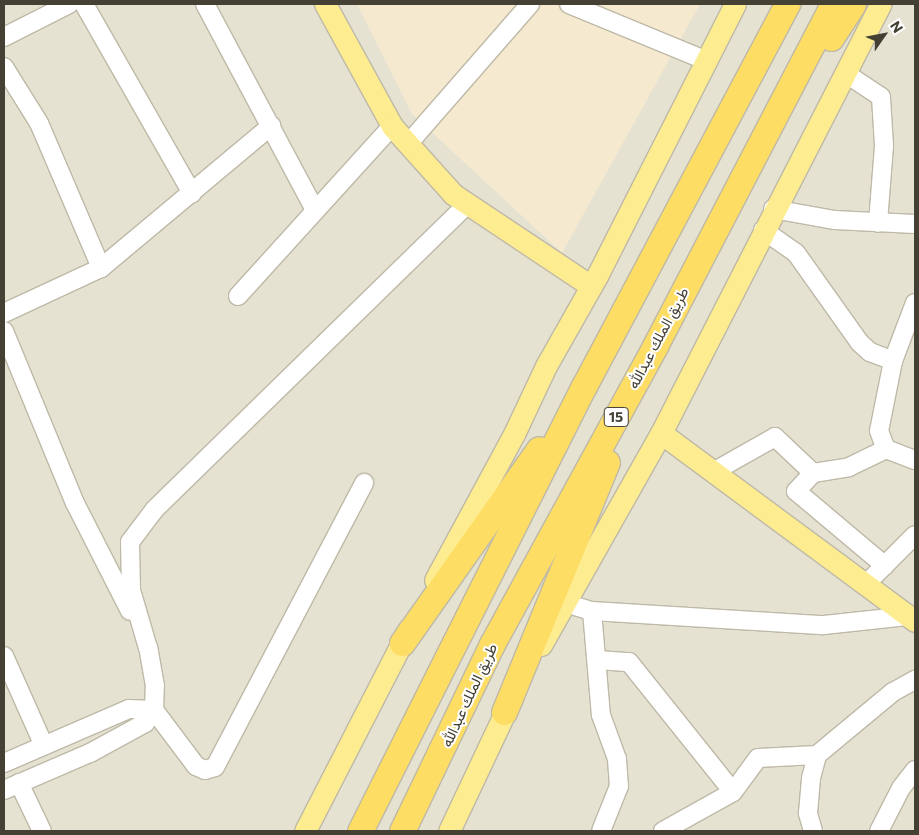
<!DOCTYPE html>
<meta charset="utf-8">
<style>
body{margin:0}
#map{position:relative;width:919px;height:835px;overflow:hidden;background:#f2f0e4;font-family:Commissioner,Vazirmatn,sans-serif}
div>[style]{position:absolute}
.residential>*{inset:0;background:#e6e2d2;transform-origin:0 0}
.commercial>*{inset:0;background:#f5e9cf}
.roads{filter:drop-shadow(1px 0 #beb9a7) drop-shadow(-1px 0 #beb9a7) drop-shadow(0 1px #beb9a7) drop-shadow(0 -1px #beb9a7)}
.minor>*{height:18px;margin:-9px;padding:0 9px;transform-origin:9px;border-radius:9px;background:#fff}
.major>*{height:21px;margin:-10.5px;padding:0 10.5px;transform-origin:10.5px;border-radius:10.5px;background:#feec91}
.highway>*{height:25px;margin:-12.5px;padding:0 12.5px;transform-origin:12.5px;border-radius:12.5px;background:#fedd64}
span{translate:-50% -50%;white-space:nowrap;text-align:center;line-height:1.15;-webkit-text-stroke:4px #fff;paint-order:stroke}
.shield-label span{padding:1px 4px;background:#fff;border:1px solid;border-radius:4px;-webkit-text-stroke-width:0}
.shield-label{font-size:14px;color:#454034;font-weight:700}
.street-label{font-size:15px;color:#454034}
.frame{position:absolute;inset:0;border:5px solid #454034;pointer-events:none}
.north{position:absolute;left:859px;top:10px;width:50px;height:50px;-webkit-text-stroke:4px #fff;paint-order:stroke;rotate:57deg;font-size:14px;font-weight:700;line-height:20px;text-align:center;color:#454034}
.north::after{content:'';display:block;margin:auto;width:18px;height:22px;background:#454034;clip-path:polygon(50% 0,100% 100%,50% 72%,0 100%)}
</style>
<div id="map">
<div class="residential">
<div style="left:4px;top:4px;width:911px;height:827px"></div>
</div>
<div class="commercial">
<div style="clip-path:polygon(357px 4px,700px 4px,562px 253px,412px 114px)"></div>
</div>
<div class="roads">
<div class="minor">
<div style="left:84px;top:4px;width:218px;rotate:60.3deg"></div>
<div style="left:205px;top:4px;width:234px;rotate:61.9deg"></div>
<div style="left:569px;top:4px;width:147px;rotate:22.4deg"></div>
<div style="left:4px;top:37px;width:73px;rotate:-26.9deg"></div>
<div style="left:4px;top:67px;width:66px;rotate:58deg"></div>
<div style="left:39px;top:123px;width:158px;rotate:66.8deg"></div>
<div style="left:845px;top:73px;width:43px;rotate:33.7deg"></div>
<div style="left:881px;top:97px;width:49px;rotate:86.5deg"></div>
<div style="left:884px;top:146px;width:77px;rotate:94.5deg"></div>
<div style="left:408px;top:144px;width:186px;rotate:-48.9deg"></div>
<div style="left:773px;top:209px;width:63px;rotate:10.1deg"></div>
<div style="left:835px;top:220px;width:80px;rotate:2.9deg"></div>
<div style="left:763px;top:230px;width:40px;rotate:34.9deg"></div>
<div style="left:796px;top:253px;width:110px;rotate:54.6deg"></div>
<div style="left:860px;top:343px;width:13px;rotate:42deg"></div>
<div style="left:870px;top:352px;width:25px;rotate:21deg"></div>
<div style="left:238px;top:296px;width:229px;rotate:-47.8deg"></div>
<div style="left:915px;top:303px;width:62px;rotate:110.8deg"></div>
<div style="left:893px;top:361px;width:71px;rotate:101.3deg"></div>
<div style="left:879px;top:431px;width:19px;rotate:69deg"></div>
<div style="left:886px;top:449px;width:31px;rotate:21deg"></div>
<div style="left:4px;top:313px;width:107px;rotate:-24.9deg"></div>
<div style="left:101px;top:268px;width:222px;rotate:-39.9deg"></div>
<div style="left:4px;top:331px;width:186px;rotate:67.6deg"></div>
<div style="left:75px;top:503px;width:121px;rotate:63deg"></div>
<div style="left:713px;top:472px;width:71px;rotate:-29.4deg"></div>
<div style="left:775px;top:437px;width:52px;rotate:43.5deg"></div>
<div style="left:813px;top:473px;width:36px;rotate:-9deg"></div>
<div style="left:849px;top:467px;width:41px;rotate:-25.9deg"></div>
<div style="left:813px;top:473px;width:25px;rotate:133deg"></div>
<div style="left:796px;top:491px;width:116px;rotate:40.1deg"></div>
<div style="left:866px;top:584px;width:69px;rotate:-45deg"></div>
<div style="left:565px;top:603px;width:28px;rotate:17deg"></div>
<div style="left:592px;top:611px;width:232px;rotate:3.5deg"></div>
<div style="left:824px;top:625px;width:84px;rotate:-6.1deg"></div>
<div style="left:592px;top:611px;width:104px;rotate:85.1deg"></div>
<div style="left:601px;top:715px;width:47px;rotate:70deg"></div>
<div style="left:617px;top:759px;width:27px;rotate:86deg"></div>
<div style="left:619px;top:786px;width:48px;rotate:111.8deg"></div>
<div style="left:4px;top:656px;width:98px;rotate:66deg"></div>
<div style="left:598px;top:660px;width:31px;rotate:4deg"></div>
<div style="left:629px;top:662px;width:166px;rotate:51.3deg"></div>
<div style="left:154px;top:710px;width:70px;rotate:53.1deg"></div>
<div style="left:196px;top:766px;width:10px;rotate:24deg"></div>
<div style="left:205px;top:770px;width:10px;rotate:-17deg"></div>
<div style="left:215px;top:767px;width:321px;rotate:-62.3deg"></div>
<div style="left:4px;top:763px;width:136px;rotate:-23.4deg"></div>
<div style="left:129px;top:709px;width:25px;rotate:2deg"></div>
<div style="left:19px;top:783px;width:53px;rotate:64.4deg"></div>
<div style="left:4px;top:790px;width:94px;rotate:-23.3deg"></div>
<div style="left:90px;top:753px;width:63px;rotate:-28.6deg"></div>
<div style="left:145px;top:723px;width:16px;rotate:-55deg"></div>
<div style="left:154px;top:710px;width:24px;rotate:-88deg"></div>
<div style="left:155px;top:686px;width:39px;rotate:-100deg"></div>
<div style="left:148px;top:648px;width:60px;rotate:-106.3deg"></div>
<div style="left:131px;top:590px;width:48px;rotate:-91.2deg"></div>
<div style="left:130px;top:542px;width:41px;rotate:-52.9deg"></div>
<div style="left:155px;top:509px;width:437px;rotate:-44.3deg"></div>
<div style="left:663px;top:831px;width:80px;rotate:-29.1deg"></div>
<div style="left:733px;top:792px;width:42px;rotate:-53.7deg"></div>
<div style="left:758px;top:758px;width:59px;rotate:-2.9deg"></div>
<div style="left:813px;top:831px;width:19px;rotate:-106deg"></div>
<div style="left:808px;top:813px;width:35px;rotate:-85deg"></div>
<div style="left:811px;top:778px;width:24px;rotate:-75deg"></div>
<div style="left:817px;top:755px;width:99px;rotate:-39.7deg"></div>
<div style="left:893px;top:692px;width:25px;rotate:-29deg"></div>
<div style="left:879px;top:831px;width:48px;rotate:-62.9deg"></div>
<div style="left:901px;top:788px;width:23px;rotate:-52deg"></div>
</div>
<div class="major">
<div style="left:325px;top:4px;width:139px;rotate:61.2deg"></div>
<div style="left:392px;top:126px;width:91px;rotate:48.1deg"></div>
<div style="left:453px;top:194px;width:166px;rotate:33.7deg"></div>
<div style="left:661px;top:433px;width:316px;rotate:36.5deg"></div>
<div style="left:435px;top:580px;width:166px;rotate:-61.6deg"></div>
<div style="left:514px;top:434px;width:75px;rotate:-64.8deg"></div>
<div style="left:546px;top:366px;width:103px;rotate:-60.5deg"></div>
<div style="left:597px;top:276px;width:305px;rotate:-63.1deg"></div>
<div style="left:541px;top:645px;width:244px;rotate:-60.5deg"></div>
<div style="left:661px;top:433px;width:482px;rotate:-62.9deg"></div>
<div style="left:305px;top:831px;width:227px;rotate:-62.8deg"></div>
<div style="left:449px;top:831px;width:147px;rotate:-64.7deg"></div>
</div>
<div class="highway">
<div style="left:831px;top:38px;width:40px;rotate:-57.1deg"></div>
<div style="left:402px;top:643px;width:237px;rotate:-54.8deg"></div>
<div style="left:504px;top:712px;width:270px;rotate:-67.6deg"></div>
<div style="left:360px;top:831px;width:498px;rotate:-63.3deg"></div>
<div style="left:584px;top:386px;width:433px;rotate:-62deg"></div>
<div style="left:402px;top:831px;width:208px;rotate:-64.3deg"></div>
<div style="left:492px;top:644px;width:340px;rotate:-61.3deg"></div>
<div style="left:655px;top:346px;width:386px;rotate:-62.5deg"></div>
</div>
</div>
<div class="shield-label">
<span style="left:616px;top:417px">15</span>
</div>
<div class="street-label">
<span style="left:658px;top:338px;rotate:-62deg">طريق الملك عبدالله</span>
<span style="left:469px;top:695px;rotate:-65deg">طريق الملك عبدالله</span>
</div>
<div class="frame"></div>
<div class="north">N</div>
</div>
